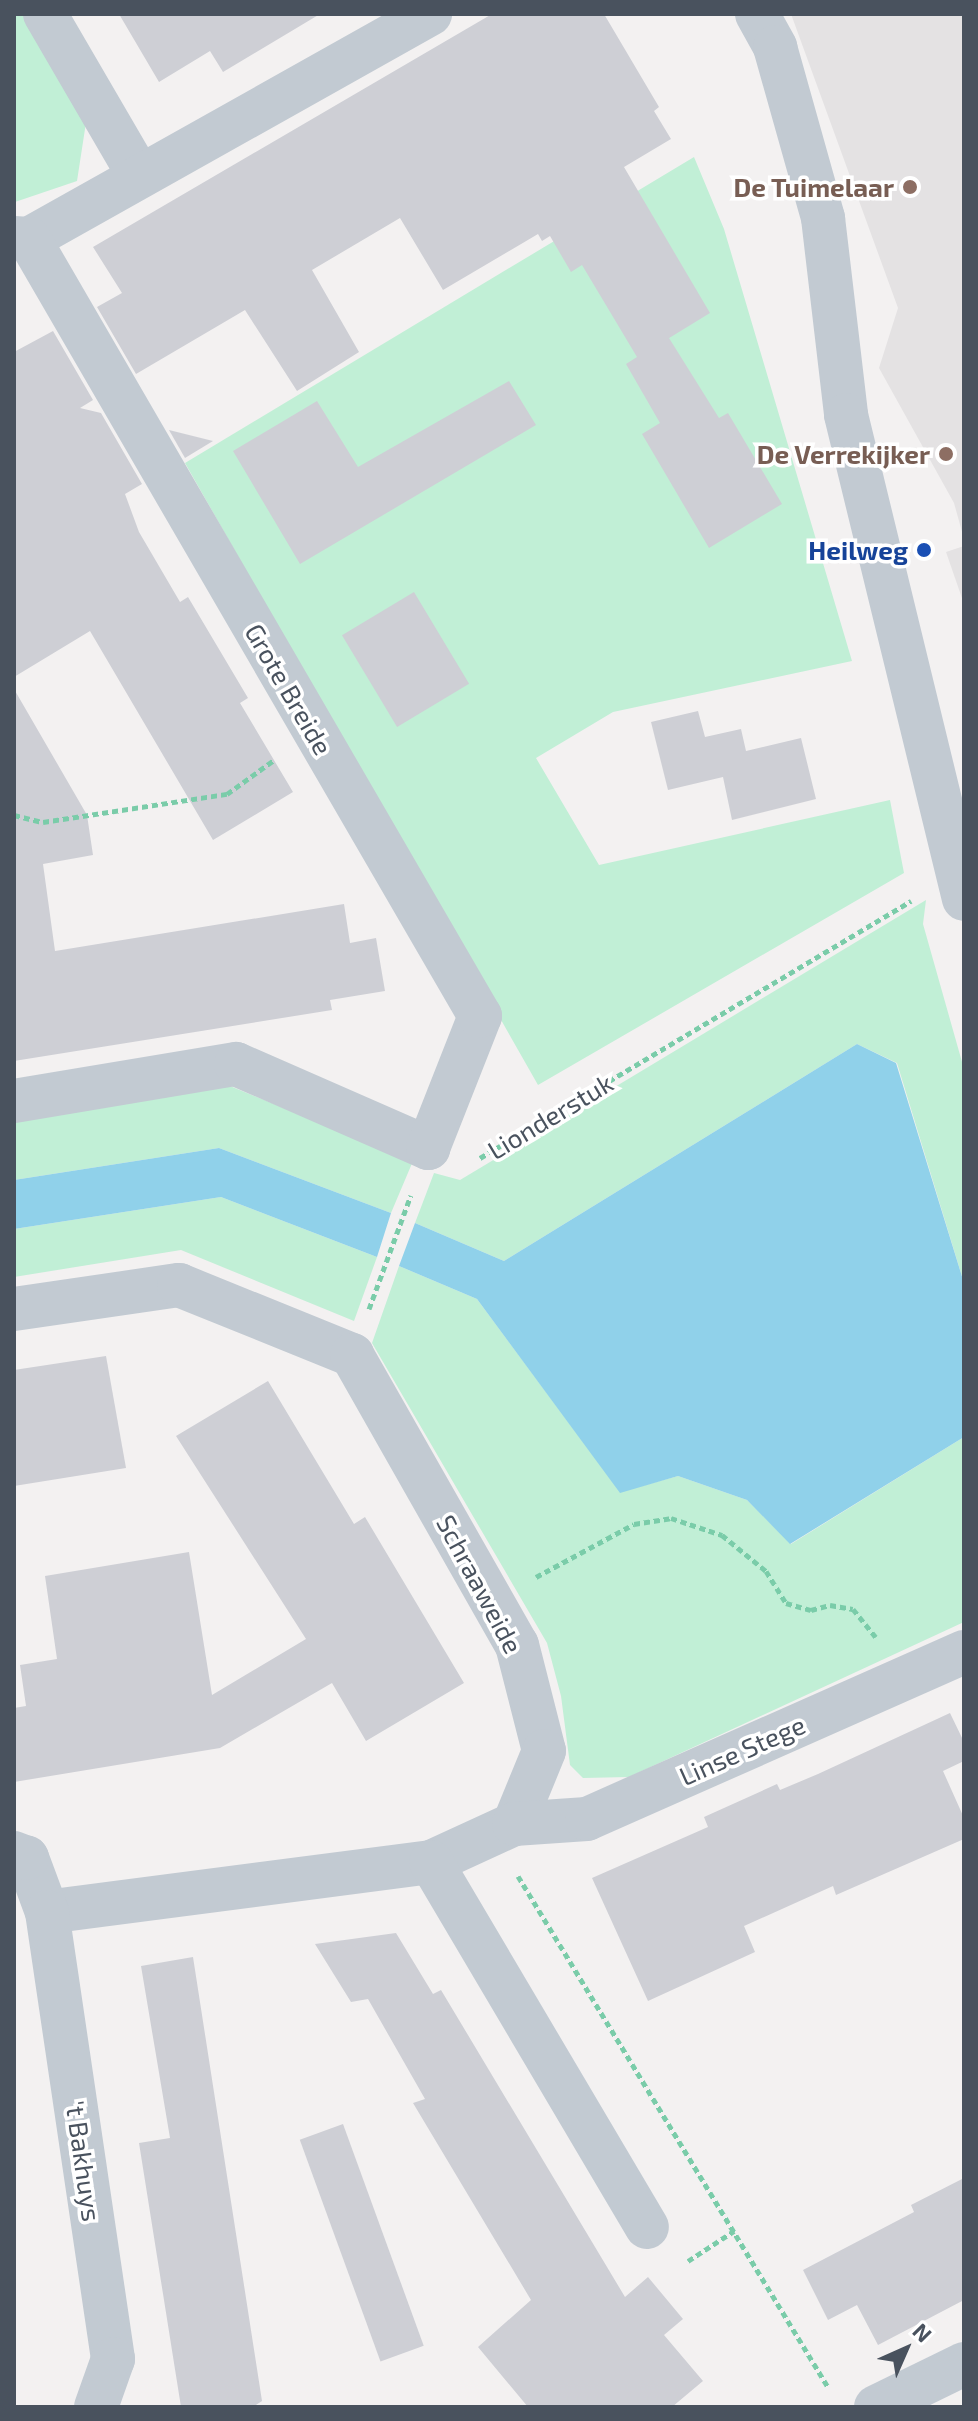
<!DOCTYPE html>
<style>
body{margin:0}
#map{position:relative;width:978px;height:2421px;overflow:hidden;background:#f3f1f1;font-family:"Exo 2",sans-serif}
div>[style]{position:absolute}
.education>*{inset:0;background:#e4e2e3}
.green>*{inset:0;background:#c1efd6}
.water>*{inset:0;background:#90d1ea}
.building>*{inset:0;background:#cecfd5;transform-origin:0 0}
.path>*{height:5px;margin-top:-2.5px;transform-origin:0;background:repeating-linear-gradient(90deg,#7acca9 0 6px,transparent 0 10px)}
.minor>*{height:44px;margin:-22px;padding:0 22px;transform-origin:22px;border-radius:22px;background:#c2cad2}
.tertiary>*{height:44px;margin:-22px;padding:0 22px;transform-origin:22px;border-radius:22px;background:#c2cad2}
.dots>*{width:22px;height:22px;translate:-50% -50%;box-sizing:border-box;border:4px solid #fff;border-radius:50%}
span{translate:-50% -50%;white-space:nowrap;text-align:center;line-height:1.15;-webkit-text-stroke:7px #fff;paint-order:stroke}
.education-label{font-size:26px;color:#785e54;font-weight:700}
.right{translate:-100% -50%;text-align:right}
.transit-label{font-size:26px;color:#164399;font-weight:700}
.street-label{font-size:26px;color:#49525e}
.frame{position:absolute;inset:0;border:16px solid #49525e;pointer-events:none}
.north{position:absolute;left:866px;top:2309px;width:80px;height:80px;-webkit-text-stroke:6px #fff;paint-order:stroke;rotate:45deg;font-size:22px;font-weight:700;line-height:32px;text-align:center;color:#49525e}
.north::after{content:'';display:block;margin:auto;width:28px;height:36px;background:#49525e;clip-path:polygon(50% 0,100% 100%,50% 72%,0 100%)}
</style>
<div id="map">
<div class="education">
<div style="clip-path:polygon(791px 14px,964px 14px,964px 539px,954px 503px,879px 368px,898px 308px)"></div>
<div style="clip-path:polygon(964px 546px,964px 604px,946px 552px)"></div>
</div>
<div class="green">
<div style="clip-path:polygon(14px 14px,25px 14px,87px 116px,77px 181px,15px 202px)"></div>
<div style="clip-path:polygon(694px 157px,724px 229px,852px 661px,613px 712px,536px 758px,599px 865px,890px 800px,904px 873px,538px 1085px,185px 463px)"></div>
<div style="clip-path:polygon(926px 900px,923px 924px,964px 1069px,964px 1283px,897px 1063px,857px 1044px,504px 1261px,415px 1223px,434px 1173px,460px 1180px)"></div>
<div style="clip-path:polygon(230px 1086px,413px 1161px,391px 1213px,219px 1148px,14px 1180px,14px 1121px)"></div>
<div style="clip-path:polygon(221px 1197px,377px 1257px,354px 1321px,181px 1250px,14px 1277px,14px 1229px)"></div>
<div style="clip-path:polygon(399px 1266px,477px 1299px,620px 1492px,678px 1476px,747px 1500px,791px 1544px,964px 1437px,964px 1622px,629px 1777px,583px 1778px,570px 1765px,561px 1696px,547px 1643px,372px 1343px)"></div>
</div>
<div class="water">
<div style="clip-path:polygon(857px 1044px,896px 1063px,964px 1283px,964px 1437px,790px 1544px,747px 1500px,678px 1476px,620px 1493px,477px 1299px,399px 1266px,415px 1223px,504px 1261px)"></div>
<div style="clip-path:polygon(219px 1148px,391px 1213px,377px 1257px,221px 1197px,14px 1229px,14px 1180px)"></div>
</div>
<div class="building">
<div style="clip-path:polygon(119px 14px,320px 14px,223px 72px,210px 51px,159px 82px)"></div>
<div style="clip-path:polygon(492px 14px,604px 14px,659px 107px,654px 111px,671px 139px,624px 167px,710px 313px,661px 343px,669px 338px,719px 418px,728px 413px,782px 504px,709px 548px,642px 434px,660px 423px,626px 364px,637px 357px,582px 265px,571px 272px,550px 236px,542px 241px,538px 234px,443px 290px,400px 218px,312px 270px,359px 352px,297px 391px,245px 310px,136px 374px,97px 307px,122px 293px,93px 247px)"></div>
<div style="clip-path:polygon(53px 331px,93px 400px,80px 408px,101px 413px,142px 484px,125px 494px,139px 532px,180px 602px,188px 597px,248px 698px,240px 703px,293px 792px,213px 840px,90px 631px,14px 677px,14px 352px)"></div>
<div style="clip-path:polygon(509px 381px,536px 425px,300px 564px,233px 451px,317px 401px,358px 467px)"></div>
<div style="clip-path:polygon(169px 430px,213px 441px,185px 458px)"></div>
<div style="left:414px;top:592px;width:107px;height:84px;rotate:59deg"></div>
<div style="clip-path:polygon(14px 689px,87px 815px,93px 855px,43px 864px,55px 951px,344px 904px,350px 943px,376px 938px,385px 991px,330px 1000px,332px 1010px,14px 1061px)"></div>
<div style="clip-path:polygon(698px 711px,705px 737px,741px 729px,746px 751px,801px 738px,816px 799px,732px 820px,723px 777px,668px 790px,651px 722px)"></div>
<div style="clip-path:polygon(106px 1356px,126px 1468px,14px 1486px,14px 1370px)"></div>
<div style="clip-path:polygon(268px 1381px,354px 1524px,365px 1517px,464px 1683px,366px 1741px,332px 1683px,220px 1748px,14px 1782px,14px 1708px,26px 1706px,20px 1665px,57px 1659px,45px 1576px,189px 1552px,212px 1695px,306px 1639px,176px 1436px)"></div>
<div style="clip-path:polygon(950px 1713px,964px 1742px,964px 1761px,943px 1771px,964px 1818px,964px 1839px,836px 1895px,833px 1886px,744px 1926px,755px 1952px,648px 2001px,592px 1878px,708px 1827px,704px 1817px,777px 1784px,780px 1790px,818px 1774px)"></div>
<div style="clip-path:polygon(396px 1933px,433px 1994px,441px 1990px,625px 2297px,648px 2277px,683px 2319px,664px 2335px,703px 2381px,672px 2407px,528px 2407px,478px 2347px,531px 2300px,413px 2103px,425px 2099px,368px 1999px,351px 2002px,315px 1944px)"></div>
<div style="clip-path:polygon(193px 1957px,262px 2401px,253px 2407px,181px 2407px,139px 2143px,170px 2138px,141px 1966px)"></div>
<div style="left:343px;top:2124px;width:236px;height:46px;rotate:70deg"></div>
<div style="clip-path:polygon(964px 2178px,964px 2300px,878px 2345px,857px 2305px,828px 2320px,803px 2270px,914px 2212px,911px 2205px)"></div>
</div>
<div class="path">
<div style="left:14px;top:815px;width:30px;rotate:14deg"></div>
<div style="left:43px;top:822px;width:186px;rotate:-8.7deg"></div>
<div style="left:227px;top:794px;width:58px;rotate:-35.9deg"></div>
<div style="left:480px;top:1158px;width:502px;rotate:-30.81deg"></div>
<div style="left:369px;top:1309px;width:121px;rotate:-69.8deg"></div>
<div style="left:536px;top:1577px;width:111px;rotate:-28.4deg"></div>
<div style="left:634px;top:1524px;width:37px;rotate:-9deg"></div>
<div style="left:671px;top:1518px;width:54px;rotate:18.4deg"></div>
<div style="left:722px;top:1535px;width:57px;rotate:39.3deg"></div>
<div style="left:766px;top:1571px;width:38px;rotate:58deg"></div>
<div style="left:786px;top:1603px;width:26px;rotate:16deg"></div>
<div style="left:811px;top:1610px;width:20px;rotate:-15deg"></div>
<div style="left:830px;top:1605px;width:23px;rotate:10deg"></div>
<div style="left:853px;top:1609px;width:36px;rotate:51deg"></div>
<div style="left:518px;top:1876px;width:598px;rotate:58.76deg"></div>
<div style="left:688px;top:2261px;width:55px;rotate:-33.1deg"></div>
</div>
<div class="minor">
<div style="left:45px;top:14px;width:185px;rotate:59.8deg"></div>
<div style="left:14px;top:238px;width:15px;rotate:4deg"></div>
<div style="left:29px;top:239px;width:460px;rotate:-29.3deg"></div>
<div style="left:14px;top:1101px;width:225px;rotate:-9.5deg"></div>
<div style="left:236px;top:1064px;width:210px;rotate:23.6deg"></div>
<div style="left:428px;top:1148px;width:142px;rotate:-68.5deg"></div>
<div style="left:480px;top:1016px;width:898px;rotate:-120.13deg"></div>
<div style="left:14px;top:1309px;width:167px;rotate:-8.3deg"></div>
<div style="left:179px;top:1285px;width:187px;rotate:22deg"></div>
<div style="left:352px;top:1355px;width:334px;rotate:60.4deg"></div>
<div style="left:517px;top:1645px;width:109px;rotate:75.7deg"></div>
<div style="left:544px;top:1751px;width:79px;rotate:112.3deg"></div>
<div style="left:514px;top:1824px;width:91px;rotate:155.4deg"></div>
<div style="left:431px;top:1862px;width:387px;rotate:172.6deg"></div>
<div style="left:47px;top:1912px;width:58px;rotate:-110.3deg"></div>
<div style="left:27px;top:1858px;width:14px;rotate:-159deg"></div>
<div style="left:514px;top:1824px;width:73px;rotate:-3.9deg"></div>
<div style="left:587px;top:1819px;width:412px;rotate:-23.9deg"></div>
<div style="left:431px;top:1862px;width:424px;rotate:59.4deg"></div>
<div style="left:47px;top:1912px;width:452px;rotate:81.6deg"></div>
<div style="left:113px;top:2359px;width:51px;rotate:109.5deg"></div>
<div style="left:876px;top:2407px;width:98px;rotate:-26deg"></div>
</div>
<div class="tertiary">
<div style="left:757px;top:14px;width:38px;rotate:61deg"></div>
<div style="left:775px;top:47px;width:178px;rotate:74.3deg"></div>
<div style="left:823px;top:218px;width:198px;rotate:83.3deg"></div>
<div style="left:846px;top:415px;width:498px;rotate:76.3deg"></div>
</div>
<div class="dots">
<div style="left:910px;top:187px;background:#8d6e63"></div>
<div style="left:946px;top:454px;background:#8d6e63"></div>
<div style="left:924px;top:550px;background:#1a4fb4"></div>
</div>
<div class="education-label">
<span class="right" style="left:894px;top:187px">De Tuimelaar</span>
<span class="right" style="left:930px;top:454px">De Verrekijker</span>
</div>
<div class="transit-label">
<span class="right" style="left:908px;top:550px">Heilweg</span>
</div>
<div class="street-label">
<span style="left:289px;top:689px;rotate:60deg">Grote Breide</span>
<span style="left:550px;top:1116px;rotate:-31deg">Lionderstuk</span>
<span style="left:480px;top:1584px;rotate:62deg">Schraaweide</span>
<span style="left:742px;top:1750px;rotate:-24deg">Linse Stege</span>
<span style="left:84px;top:2161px;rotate:82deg">'t Bakhuys</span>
</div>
<div class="frame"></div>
<div class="north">N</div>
</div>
